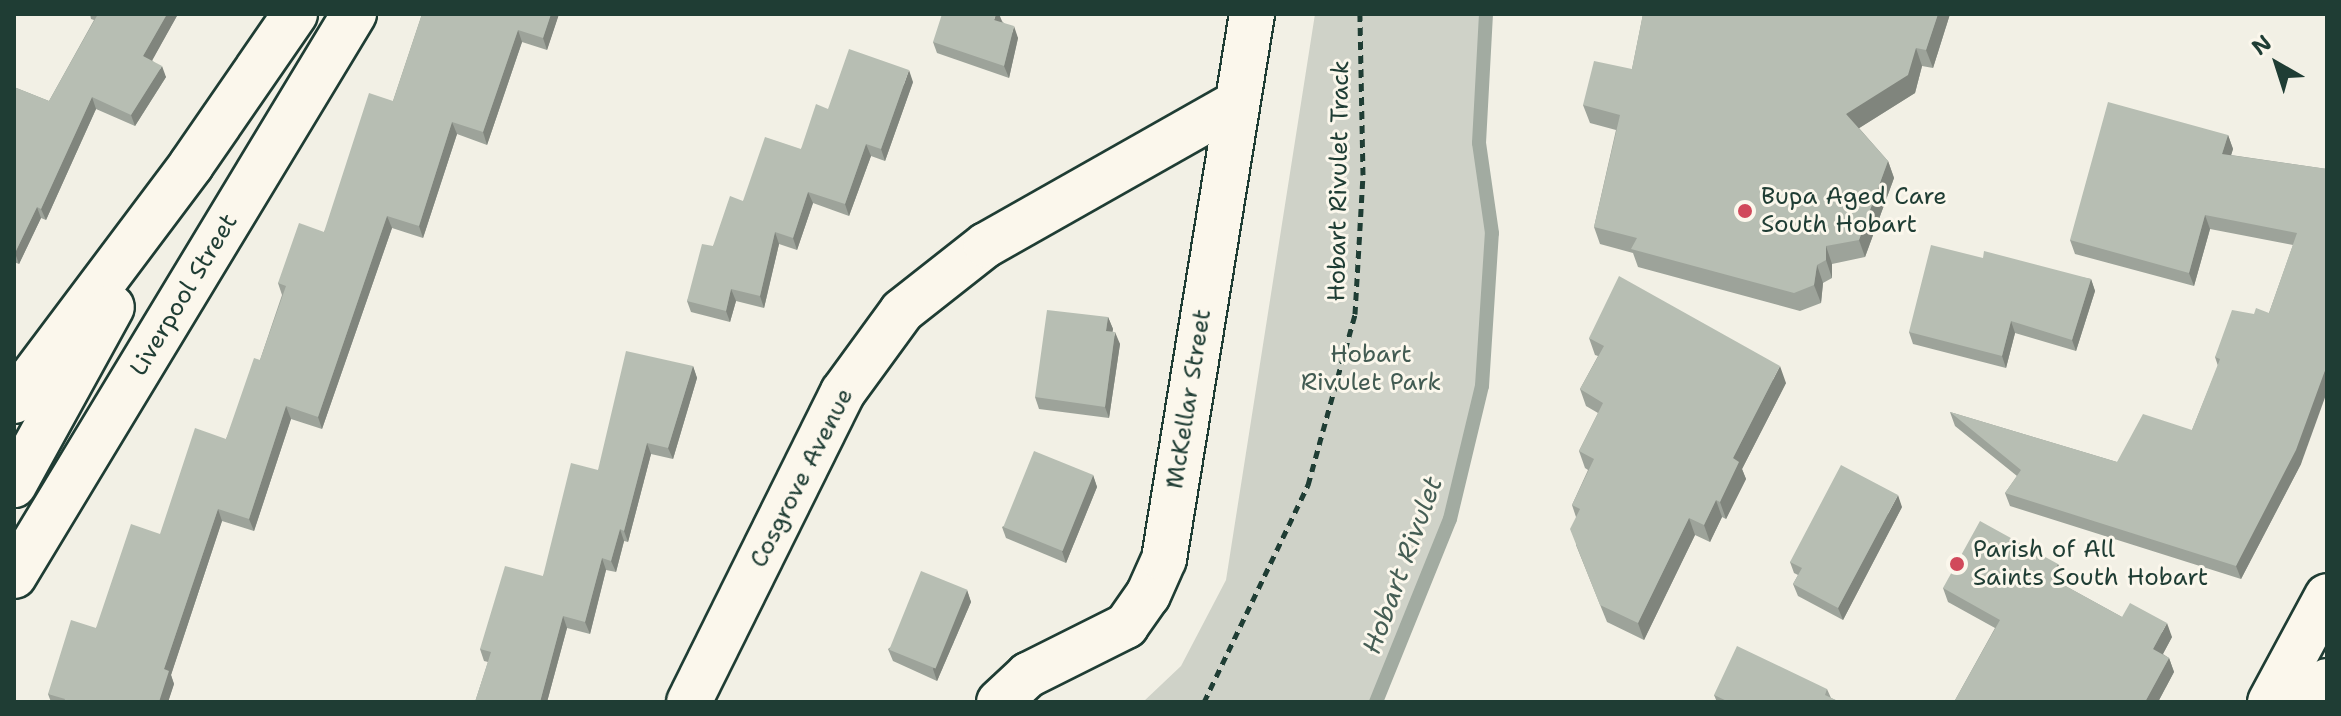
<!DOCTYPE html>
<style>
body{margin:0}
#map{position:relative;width:2341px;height:716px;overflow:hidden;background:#f2f0e5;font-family:"Shantell Sans",sans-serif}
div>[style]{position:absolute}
.green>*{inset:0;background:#cfd2c8}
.stream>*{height:14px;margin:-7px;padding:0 7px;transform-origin:7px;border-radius:7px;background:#a2aba1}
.path>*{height:5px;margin-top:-2.5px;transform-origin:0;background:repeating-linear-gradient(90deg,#1f3d34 0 8px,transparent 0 14px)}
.roads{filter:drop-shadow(2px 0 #1f3d34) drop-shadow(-2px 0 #1f3d34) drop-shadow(0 2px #1f3d34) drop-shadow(0 -2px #1f3d34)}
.street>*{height:44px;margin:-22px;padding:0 22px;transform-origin:22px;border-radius:22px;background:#fbf7ec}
.secondary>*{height:44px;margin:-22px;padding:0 22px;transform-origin:22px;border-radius:22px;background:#fbf7ec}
.highway>*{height:44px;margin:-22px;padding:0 22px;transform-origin:22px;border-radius:22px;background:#fbf7ec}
.wall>*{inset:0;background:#9da39a}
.shaded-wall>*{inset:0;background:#80857d}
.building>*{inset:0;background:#b7beb3;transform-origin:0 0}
.dots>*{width:22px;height:22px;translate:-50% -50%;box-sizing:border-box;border:4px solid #fbf7ec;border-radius:50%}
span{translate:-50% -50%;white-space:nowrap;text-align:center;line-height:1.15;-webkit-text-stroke:6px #fbf7ec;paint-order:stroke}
.street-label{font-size:24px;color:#1f3d34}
.poi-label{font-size:24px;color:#1f3d34}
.left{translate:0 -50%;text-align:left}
.park-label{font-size:24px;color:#425b52}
.water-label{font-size:26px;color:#465e55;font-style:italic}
.frame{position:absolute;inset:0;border:16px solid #1f3d34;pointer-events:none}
.north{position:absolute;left:2237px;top:24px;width:80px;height:80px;-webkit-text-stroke:6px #fbf7ec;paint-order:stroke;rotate:321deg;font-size:22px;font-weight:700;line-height:32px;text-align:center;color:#1f3d34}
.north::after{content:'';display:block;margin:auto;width:28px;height:36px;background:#1f3d34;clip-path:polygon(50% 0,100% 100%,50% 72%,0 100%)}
</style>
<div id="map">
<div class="green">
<div style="clip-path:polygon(1315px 14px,1486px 14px,1479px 143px,1492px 233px,1482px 386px,1450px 519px,1376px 702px,1143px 702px,1181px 666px,1226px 580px)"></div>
</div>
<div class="stream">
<div style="left:1376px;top:702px;width:197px;rotate:-68deg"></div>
<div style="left:1450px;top:519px;width:137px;rotate:-76.5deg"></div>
<div style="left:1482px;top:386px;width:153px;rotate:-86.3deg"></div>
<div style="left:1492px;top:233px;width:91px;rotate:-98.2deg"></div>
<div style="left:1479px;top:143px;width:129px;rotate:-86.9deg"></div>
</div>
<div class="path">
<div style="left:1204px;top:702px;width:241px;rotate:-64.4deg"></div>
<div style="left:1308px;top:485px;width:177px;rotate:-74.6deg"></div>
<div style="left:1355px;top:314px;width:139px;rotate:-86.7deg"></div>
<div style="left:1363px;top:175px;width:161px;rotate:-91.1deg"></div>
</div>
<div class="roads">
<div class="street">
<div style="left:14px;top:401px;width:295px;rotate:-53.1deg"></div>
<div style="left:191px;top:165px;width:183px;rotate:-55.4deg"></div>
<div style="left:14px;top:485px;width:203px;rotate:-61.2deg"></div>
<div style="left:14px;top:576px;width:657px;rotate:-58.83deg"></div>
<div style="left:689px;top:702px;width:346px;rotate:-63.6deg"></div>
<div style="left:843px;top:392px;width:100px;rotate:-53.9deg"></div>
<div style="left:902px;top:311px;width:107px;rotate:-38.2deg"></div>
<div style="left:986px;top:245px;width:284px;rotate:-29.5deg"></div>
<div style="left:999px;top:702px;width:40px;rotate:-43deg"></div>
<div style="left:1028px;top:675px;width:110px;rotate:-26.6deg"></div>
<div style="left:1126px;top:626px;width:38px;rotate:-55deg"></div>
<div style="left:1148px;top:595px;width:39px;rotate:-66deg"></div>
<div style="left:1164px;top:559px;width:552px;rotate:-80.83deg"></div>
</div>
<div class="secondary">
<div style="left:2270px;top:702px;width:120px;rotate:-61.7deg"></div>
</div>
<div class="highway">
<div style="left:2310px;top:702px;width:27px;rotate:-51deg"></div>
</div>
</div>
<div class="wall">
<div style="clip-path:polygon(90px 14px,178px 14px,152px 60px,166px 77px,135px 126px,96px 109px,46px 220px,41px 218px,19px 264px,14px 262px,14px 87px,49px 101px,94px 20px,91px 19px)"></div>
<div style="clip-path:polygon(422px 14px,559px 14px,547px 50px,522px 42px,487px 145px,457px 134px,423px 238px,392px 228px,322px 429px,291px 419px,254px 531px,222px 521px,171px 675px,174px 684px,168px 702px,51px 702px,48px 694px,96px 628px,226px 439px,260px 360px,282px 295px,278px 283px,324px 232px,393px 101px)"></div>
<div style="clip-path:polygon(1643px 14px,1950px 14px,1933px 68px,1922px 66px,1915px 93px,1859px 128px,1888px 161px,1894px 178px,1865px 257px,1832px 264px,1832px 278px,1823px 283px,1821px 303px,1800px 311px,1638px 267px,1633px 253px,1600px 244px,1594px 227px,1616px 130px,1590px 123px,1583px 105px,1632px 69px)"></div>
<div style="clip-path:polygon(1002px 21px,1018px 38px,1009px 78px,937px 53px,933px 42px)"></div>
<div style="clip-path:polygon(913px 82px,885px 161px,871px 156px,849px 216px,813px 203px,797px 250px,779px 244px,764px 308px,736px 301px,730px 322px,691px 312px,687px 301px,713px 246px,743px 201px,801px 149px,828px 109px)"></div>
<div style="clip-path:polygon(2228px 135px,2233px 149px,2231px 155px,2327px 169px,2301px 464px,2241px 579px,2010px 506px,2005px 493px,2017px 476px,1955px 426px,1950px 412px,2117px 462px,2192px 430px,2218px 366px,2215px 357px,2254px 314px,2269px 313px,2293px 245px,2210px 229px,2194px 286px,2075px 254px,2070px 240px)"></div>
<div style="clip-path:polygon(1983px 258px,2091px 279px,2095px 291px,2076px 351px,2015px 333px,2006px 368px,1913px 344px,1909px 332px)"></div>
<div style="clip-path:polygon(1108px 317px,1113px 329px,1112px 332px,1120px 344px,1109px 418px,1039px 409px,1035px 397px)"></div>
<div style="clip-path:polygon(1589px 338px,1786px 383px,1742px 469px,1746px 479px,1726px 519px,1722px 517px,1710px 542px,1695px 535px,1644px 640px,1607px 622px,1576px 545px,1576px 517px,1572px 505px,1588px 470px,1585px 468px,1579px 451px,1598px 413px,1586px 406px,1580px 389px,1598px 356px,1595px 355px)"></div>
<div style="clip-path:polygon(693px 366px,697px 378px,673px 459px,651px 454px,628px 542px,624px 541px,616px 572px,606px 570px,590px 634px,567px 628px,547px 702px,475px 702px,488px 662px,484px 661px,480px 649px,543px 576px,598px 470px)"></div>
<div style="clip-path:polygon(1093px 475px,1097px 487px,1066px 563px,1006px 538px,1002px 527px)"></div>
<div style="clip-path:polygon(1902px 507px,1843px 620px,1798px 596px,1793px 584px,1798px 575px,1794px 573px,1790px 562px)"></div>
<div style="clip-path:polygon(2058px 564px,2063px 578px,2060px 583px,2122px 617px,2172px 637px,2163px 654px,2169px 658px,2174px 672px,2158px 702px,1954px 702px,1995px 628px,1948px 602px,1943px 588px)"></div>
<div style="clip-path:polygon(967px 590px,971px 602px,937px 681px,893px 661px,888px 649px)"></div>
<div style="clip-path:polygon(1827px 689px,1831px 698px,1840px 702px,1717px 702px,1714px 695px)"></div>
</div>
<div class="shaded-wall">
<div style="clip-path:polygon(167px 14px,178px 14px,148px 68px,143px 56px)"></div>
<div style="clip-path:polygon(551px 14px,559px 14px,547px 50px,543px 38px)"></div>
<div style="clip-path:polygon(996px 14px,999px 14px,1002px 21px,999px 31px,994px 20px)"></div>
<div style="clip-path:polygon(1938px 14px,1950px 14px,1933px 68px,1926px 50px)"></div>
<div style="clip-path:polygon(1014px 26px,1018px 38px,1009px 78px,1004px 66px)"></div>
<div style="clip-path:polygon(518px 30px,522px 42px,487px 145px,483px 132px)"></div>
<div style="clip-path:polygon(1916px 48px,1922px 66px,1915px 93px,1853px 132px,1846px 114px)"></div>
<div style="clip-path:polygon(162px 66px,166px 77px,135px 126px,131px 115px)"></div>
<div style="clip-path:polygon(909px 70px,913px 82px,885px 161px,881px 149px)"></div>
<div style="clip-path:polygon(92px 97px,96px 109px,46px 220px,41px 209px)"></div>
<div style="clip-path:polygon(452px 122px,457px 134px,423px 238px,419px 226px)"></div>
<div style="clip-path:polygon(2228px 135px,2233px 149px,2227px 168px,2222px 154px)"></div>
<div style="clip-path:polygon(866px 144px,871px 156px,849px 216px,845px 204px)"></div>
<div style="clip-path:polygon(1888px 161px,1894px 178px,1865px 257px,1859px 240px)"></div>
<div style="clip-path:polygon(808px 192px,813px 203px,797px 250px,793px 238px)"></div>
<div style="clip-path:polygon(37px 207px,41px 218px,19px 264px,15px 253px)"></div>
<div style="clip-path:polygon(2205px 215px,2210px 229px,2194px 286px,2189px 273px)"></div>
<div style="clip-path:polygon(387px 216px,392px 228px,322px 429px,318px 417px)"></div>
<div style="clip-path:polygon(775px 232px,779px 244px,764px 308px,760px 296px)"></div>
<div style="clip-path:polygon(1826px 246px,1832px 264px,1832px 278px,1826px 260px)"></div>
<div style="clip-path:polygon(1817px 265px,1823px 283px,1821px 303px,1814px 285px)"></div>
<div style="clip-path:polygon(2091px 279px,2095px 291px,2076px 351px,2072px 340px)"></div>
<div style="clip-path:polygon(731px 289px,736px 301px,730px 322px,726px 311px)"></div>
<div style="clip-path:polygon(1108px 317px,1113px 329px,1111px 343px,1106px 331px)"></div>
<div style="clip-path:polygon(2011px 321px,2015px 333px,2006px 368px,2002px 356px)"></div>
<div style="clip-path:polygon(1115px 332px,1120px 344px,1109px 418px,1105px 407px)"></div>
<div style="clip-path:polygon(2327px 365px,2327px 392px,2301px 464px,2241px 579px,2236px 566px)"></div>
<div style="clip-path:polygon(693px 366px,697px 378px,673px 459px,668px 448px)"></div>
<div style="clip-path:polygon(1780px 366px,1786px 383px,1742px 469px,1746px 479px,1726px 519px,1720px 502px,1733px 458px)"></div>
<div style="clip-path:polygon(286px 406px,291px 419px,254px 531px,249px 519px)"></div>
<div style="clip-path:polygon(647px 443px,651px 454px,628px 542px,624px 531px)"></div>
<div style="clip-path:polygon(1093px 475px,1097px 487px,1066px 563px,1062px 551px)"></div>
<div style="clip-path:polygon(1898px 495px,1902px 507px,1843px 620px,1838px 608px)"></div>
<div style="clip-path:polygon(1716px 500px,1722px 517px,1710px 542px,1704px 525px)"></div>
<div style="clip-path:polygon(218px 509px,222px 521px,171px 675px,174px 684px,168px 702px,159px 702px,164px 669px)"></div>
<div style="clip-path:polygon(1689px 518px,1695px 535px,1644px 640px,1638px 623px)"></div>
<div style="clip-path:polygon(620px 529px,624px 541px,616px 572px,611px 561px)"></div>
<div style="clip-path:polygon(602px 558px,606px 570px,590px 634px,585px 622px)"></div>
<div style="clip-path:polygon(2058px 564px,2063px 578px,2056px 592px,2051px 578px)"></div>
<div style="clip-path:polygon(967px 590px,971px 602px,937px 681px,933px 669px)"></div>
<div style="clip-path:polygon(563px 616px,567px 628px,547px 702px,540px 702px)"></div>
<div style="clip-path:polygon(2167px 623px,2172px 637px,2158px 663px,2153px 649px)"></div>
<div style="clip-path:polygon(2169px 658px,2174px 672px,2158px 702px,2145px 702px)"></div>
</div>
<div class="building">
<div style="clip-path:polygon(98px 14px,167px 14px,143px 56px,162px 66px,131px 115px,92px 97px,41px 209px,37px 207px,15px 253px,14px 87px,49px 101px)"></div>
<div style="clip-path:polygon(422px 14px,551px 14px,543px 38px,518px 30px,483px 132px,452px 122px,419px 226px,387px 216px,318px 417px,286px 406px,249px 519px,218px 509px,164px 669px,169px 671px,159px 702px,64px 702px,65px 699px,48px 694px,71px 620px,96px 628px,131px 524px,160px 534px,195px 428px,226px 439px,254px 358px,260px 360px,286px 286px,278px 283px,299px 223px,324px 232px,369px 93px,393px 101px)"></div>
<div style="clip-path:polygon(942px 14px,996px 14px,994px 20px,1014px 26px,1004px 66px,933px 42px)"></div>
<div style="clip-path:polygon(1643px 14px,1938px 14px,1926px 50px,1916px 48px,1908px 75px,1846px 114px,1888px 161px,1859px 240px,1826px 246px,1826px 260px,1817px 265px,1814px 285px,1794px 293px,1631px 249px,1637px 238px,1594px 227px,1620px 115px,1583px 105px,1594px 61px,1632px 69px)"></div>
<div style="clip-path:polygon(849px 49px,909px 70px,881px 149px,866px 144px,845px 204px,808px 192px,793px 238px,775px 232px,760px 296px,731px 289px,726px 311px,687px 301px,702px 244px,713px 246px,730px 196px,743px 201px,765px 137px,801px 149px,816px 104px,828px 109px)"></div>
<div style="clip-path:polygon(2108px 102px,2228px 135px,2222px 154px,2327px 169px,2327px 365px,2296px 450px,2236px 566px,2005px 493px,2021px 470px,1950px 412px,2117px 462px,2143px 414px,2192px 430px,2220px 359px,2215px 357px,2232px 310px,2254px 314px,2256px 308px,2269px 313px,2297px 233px,2205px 215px,2189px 273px,2070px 240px)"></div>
<div style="clip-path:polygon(1931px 245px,1983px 258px,1984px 251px,2091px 279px,2072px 340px,2011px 321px,2002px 356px,1909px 332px)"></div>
<div style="clip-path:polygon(1619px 276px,1780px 366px,1733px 458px,1739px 462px,1720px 502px,1716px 500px,1704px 525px,1689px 518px,1638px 623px,1600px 605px,1570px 529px,1580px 509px,1572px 505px,1594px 459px,1579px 451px,1603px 403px,1580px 389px,1604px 346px,1589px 338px)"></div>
<div style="clip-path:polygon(1047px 310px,1108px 317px,1106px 331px,1115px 332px,1105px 407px,1035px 397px)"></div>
<div style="clip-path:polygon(626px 351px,693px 366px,668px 448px,647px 443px,624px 531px,620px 529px,611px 561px,602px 558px,585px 622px,563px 616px,540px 702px,475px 702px,491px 652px,480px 649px,505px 566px,543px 576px,571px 463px,598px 470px)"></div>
<div style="left:1034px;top:451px;width:64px;height:82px;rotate:22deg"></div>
<div style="clip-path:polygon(1841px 465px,1898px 495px,1838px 608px,1793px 584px,1802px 568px,1790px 562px)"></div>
<div style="clip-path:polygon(1980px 521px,2058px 564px,2051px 578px,2122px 617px,2130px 603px,2167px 623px,2153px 649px,2169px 658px,2145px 702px,1954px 702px,2000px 620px,1943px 588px)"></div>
<div style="left:921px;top:571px;width:50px;height:85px;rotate:22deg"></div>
<div style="clip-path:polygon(1737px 646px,1827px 689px,1825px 695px,1840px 702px,1729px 702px,1714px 695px)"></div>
</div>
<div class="dots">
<div style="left:1745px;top:211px;background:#d1495b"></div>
<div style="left:1957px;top:564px;background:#d1495b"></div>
</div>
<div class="street-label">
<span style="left:1339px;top:181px;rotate:-89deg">Hobart Rivulet Track</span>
<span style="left:184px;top:295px;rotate:-59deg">Liverpool Street</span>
<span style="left:1189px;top:399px;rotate:-81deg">McKellar Street</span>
<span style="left:802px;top:478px;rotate:-63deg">Cosgrove Avenue</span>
</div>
<div class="poi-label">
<span class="left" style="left:1761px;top:211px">Bupa Aged Care<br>South Hobart</span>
<span class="left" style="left:1973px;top:564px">Parish of All<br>Saints South Hobart</span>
</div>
<div class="park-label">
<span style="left:1371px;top:369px">Hobart<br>Rivulet Park</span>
</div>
<div class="water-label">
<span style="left:1402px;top:565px;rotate:-70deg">Hobart Rivulet</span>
</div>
<div class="frame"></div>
<div class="north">N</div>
</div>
